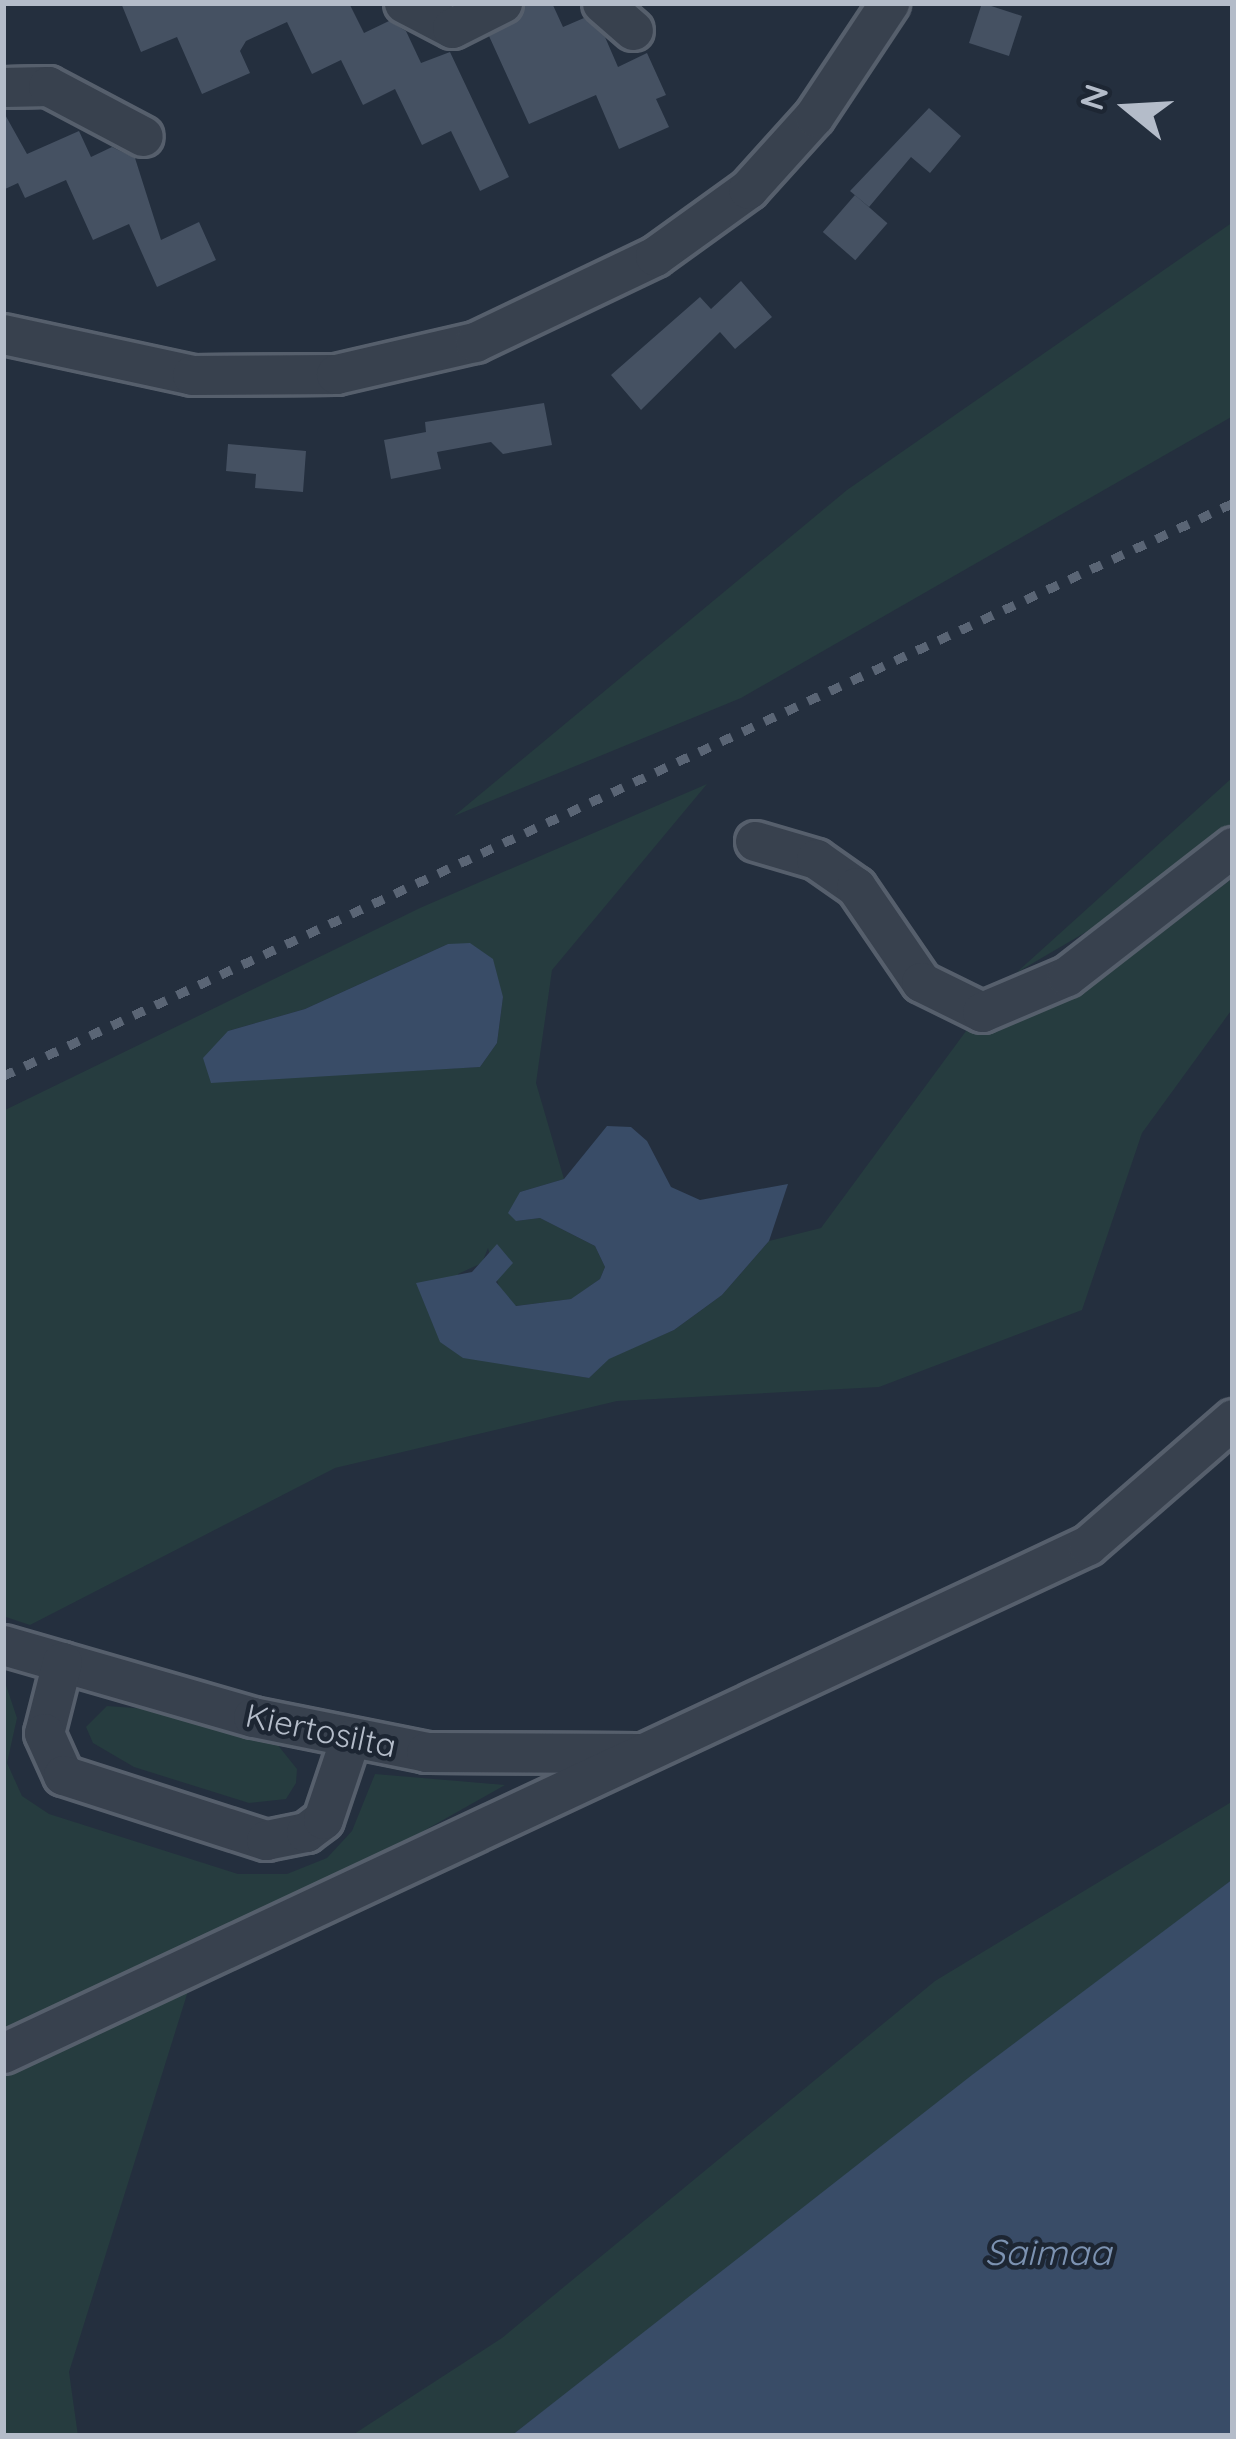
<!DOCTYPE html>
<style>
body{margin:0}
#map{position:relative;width:1236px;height:2439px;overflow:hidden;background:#242f3e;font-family:Quicksand,sans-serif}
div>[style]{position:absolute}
.green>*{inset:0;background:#263c3f}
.water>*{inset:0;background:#394c67}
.building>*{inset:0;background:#455162;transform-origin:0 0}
.roads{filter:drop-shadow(3px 0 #565f6c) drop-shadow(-3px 0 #565f6c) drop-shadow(0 3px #565f6c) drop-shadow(0 -3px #565f6c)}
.minor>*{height:39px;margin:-19.5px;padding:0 19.5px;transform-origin:19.5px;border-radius:19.5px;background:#38414e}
.rail>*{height:9px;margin-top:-4.5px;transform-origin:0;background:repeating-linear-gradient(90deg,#5a6575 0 12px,transparent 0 24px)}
span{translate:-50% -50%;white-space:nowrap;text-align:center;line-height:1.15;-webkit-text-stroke:9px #1d2633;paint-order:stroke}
.street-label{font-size:33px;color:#b4bcc9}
.water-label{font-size:36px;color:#7c92b1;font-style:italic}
.frame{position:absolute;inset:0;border:6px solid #b4bcc9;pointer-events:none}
.north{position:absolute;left:1068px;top:48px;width:120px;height:120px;-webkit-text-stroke:9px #1d2633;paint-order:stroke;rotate:288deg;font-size:33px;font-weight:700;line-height:48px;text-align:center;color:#b4bcc9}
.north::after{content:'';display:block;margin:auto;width:42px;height:54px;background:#b4bcc9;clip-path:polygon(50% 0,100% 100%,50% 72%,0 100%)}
</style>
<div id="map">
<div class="green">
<div style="clip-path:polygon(1233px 222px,1233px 416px,741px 698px,454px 816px,847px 490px)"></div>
<div style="clip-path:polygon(1233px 777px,1233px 823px,1127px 908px,1016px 973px)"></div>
<div style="clip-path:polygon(evenodd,707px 784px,552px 970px,536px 1083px,564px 1179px,520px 1192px,516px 1221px,540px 1218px,595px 1246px,605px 1267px,600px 1279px,572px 1299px,515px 1306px,501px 1294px,488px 1248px,482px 1263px,458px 1274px,463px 1357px,589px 1378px,609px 1358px,674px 1330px,722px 1295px,769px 1241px,821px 1228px,969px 1027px,1021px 1020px,1109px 973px,1233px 878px,1233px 1008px,1142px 1133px,1082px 1310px,879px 1387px,617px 1401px,335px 1468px,30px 1625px,3px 1616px,3px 1111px,420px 908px,707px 784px,448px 944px,503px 997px,497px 1043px,480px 1067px,252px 1078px,228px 1031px,305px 1009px,448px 944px)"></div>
<div style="clip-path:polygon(3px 1676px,17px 1718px,7px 1763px,22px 1796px,49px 1814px,238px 1874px,287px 1874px,327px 1858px,352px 1831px,375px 1774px,505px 1785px,381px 1855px,3px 2034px)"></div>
<div style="clip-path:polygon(107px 1706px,148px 1709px,277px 1744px,297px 1769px,296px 1783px,286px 1799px,249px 1803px,134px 1767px,93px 1743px,86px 1727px)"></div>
<div style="clip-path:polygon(1233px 1801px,1233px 1879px,511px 2436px,351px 2436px,502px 2338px,935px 1981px)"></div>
<div style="clip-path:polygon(188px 1991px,69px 2372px,78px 2436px,3px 2436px,3px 2074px)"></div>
</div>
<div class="water">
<div style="clip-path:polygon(470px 943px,493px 959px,503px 997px,497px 1043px,480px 1067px,211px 1083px,203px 1058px,228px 1031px,305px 1009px,448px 944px)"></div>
<div style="clip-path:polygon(607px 1126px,631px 1127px,647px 1141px,671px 1187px,700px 1200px,788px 1184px,769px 1241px,722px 1295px,674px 1330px,609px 1359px,589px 1378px,463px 1358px,440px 1342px,416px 1283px,472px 1272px,497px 1244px,513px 1263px,496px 1282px,516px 1306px,571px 1299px,600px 1279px,605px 1267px,595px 1246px,540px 1218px,516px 1221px,508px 1213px,520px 1192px,564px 1179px)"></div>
<div style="clip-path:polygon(1233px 1879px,1233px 2436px,511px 2436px,972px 2075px)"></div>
</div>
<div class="building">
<div style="clip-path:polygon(121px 3px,349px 3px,364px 33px,389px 21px,406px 31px,421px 63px,450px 52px,509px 177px,480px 191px,451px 131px,422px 145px,395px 89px,363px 105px,341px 60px,312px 74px,287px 22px,246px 41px,240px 51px,250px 73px,202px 94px,177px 37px,141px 52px)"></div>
<div style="clip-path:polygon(526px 3px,552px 3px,563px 27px,584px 18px,605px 37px,618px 67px,647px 53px,666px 95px,656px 99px,669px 127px,619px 149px,596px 95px,529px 124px,489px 36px,521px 17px)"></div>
<div style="left:982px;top:3px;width:42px;height:42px;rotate:18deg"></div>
<div style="clip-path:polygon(929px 108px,961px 136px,930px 173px,911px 157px,869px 207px,850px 191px)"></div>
<div style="clip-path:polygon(3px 111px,27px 154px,79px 131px,91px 157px,112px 147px,135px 158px,161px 240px,199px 222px,216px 260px,157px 287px,129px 224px,93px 240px,66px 180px,25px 198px,18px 183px,3px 190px)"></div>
<div style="left:855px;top:195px;width:43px;height:49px;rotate:41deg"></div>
<div style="clip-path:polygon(741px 281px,772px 317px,735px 349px,720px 332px,641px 410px,611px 375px,700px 297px,711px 309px)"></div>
<div style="clip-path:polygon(544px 403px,552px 445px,503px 454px,491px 442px,437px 452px,441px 469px,391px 479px,384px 440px,426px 432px,425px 422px)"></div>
<div style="clip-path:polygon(228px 444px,306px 451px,303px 492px,255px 488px,256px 474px,226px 471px)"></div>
</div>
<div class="roads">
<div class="minor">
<div style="left:404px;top:3px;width:54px;rotate:27.5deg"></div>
<div style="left:452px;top:28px;width:56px;rotate:-26.6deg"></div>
<div style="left:602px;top:3px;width:41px;rotate:41.1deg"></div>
<div style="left:3px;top:87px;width:45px;rotate:-1.3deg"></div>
<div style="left:48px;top:86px;width:107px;rotate:27.8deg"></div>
<div style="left:3px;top:334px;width:193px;rotate:12.2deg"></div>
<div style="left:192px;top:375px;width:144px;rotate:-0.4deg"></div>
<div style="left:336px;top:374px;width:143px;rotate:-13deg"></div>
<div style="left:475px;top:342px;width:199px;rotate:-25.5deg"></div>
<div style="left:655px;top:256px;width:115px;rotate:-35.8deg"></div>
<div style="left:748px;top:189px;width:98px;rotate:-47.9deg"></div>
<div style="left:814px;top:116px;width:136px;rotate:-56.4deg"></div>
<div style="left:755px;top:841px;width:64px;rotate:16.4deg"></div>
<div style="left:816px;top:859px;width:49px;rotate:35deg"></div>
<div style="left:856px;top:887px;width:115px;rotate:55.6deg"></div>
<div style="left:921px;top:982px;width:68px;rotate:26.2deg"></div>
<div style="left:982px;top:1012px;width:92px;rotate:-23deg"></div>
<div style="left:1067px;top:976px;width:210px;rotate:-37.9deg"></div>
<div style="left:3px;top:1645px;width:260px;rotate:16.1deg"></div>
<div style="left:253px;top:1717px;width:177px;rotate:11.4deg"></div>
<div style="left:426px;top:1752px;width:212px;rotate:0.3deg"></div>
<div style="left:62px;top:1662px;width:73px;rotate:104.2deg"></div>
<div style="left:44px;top:1733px;width:46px;rotate:65.7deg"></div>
<div style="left:63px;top:1775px;width:213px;rotate:17.8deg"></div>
<div style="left:266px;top:1840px;width:41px;rotate:-11.3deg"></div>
<div style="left:306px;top:1832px;width:21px;rotate:-37deg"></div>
<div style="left:323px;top:1819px;width:84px;rotate:-71.4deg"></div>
<div style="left:3px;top:2053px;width:1198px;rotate:-25.09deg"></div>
<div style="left:1088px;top:1545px;width:192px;rotate:-41deg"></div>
</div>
</div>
<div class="rail">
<div style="left:3px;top:1076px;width:1357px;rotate:-24.98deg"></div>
</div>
<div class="street-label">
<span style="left:321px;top:1730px;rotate:12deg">Kiertosilta</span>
</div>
<div class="water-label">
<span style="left:1048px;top:2252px">Saimaa</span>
</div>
<div class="frame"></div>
<div class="north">N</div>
</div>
